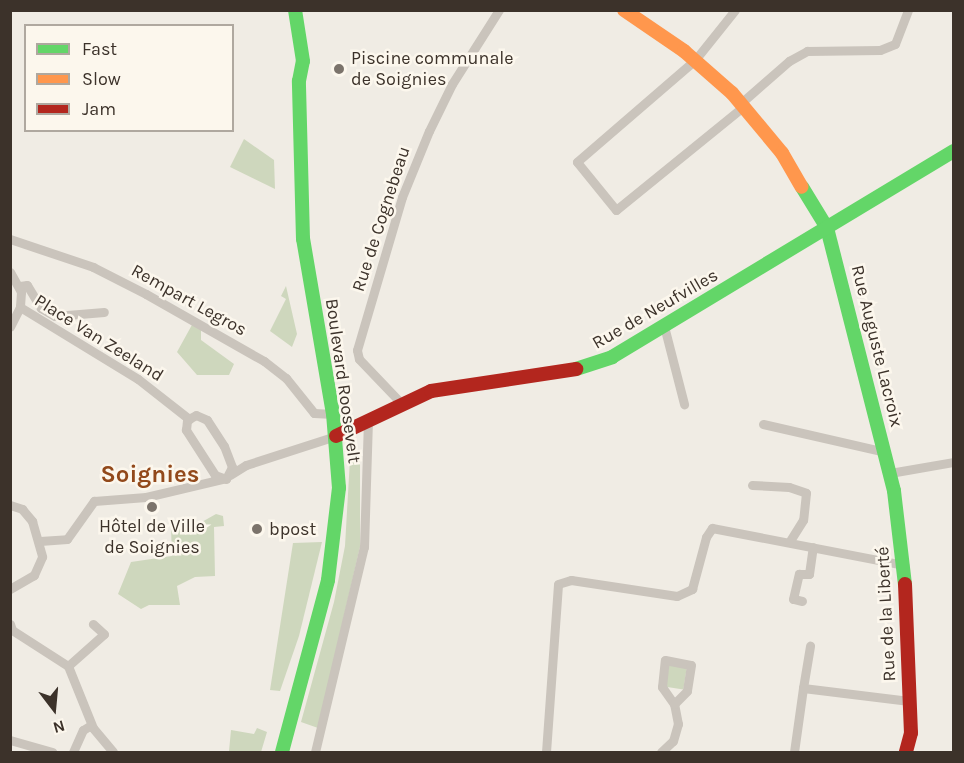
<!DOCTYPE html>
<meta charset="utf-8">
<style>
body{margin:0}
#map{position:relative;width:964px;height:763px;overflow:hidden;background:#f0ece4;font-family:Karla,sans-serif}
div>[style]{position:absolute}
.green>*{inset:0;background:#ced7bd;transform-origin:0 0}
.street>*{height:9px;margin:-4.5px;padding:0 4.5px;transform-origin:4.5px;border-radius:4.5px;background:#cac4bc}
.fast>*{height:14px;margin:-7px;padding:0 7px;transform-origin:7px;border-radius:7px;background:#63d668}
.slow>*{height:14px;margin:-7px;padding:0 7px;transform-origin:7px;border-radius:7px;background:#ff974d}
.jam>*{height:14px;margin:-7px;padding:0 7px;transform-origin:7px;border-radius:7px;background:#b3261e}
.dots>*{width:16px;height:16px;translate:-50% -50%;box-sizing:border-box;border:3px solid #fcf7ed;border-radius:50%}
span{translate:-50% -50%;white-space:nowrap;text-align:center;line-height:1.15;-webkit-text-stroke:5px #fcf7ed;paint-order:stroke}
.poi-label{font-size:18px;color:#3c322a}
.left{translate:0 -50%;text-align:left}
.street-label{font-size:18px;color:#3c322a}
.district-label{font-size:24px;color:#92491b;font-weight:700}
.frame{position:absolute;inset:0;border:12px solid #3c322a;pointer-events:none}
.legend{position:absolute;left:24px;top:24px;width:210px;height:108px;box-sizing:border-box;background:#fcf7ed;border:2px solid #afa89f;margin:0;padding:8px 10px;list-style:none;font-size:18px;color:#3c322a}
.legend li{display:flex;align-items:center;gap:12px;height:30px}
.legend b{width:30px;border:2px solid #afa89f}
.north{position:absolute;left:24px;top:679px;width:60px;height:60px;-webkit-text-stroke:4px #fcf7ed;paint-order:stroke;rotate:164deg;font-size:16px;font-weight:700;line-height:24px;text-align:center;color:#3c322a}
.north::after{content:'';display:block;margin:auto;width:21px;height:27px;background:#3c322a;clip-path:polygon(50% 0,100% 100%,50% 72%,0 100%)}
</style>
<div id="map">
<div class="green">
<div style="clip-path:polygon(244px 139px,274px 160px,275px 189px,230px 167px)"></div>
<div style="clip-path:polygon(286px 286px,297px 334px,292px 347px,270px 331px,286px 299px,281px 296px)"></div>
<div style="clip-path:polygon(193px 323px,201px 329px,201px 340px,234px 364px,229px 375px,197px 375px,177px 352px)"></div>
<div style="clip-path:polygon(360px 457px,360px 547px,318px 728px,301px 722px,334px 602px,345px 546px,350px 459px)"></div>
<div style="clip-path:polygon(216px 514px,223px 516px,224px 526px,214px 527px,215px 576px,195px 577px,177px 586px,180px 605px,149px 605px,141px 609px,118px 594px,131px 562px,172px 556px,171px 528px,200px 523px)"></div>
<div style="clip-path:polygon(322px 542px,299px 636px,280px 691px,270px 690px,293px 543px)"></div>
<div style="left:669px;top:665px;width:18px;height:22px;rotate:9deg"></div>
<div style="clip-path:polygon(257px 728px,267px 732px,261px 752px,221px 752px,229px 751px,231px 730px,254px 734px)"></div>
</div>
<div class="street">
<div style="left:735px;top:10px;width:64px;rotate:128.7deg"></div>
<div style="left:695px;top:60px;width:156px;rotate:139.2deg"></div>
<div style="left:577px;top:162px;width:62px;rotate:50.9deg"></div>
<div style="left:616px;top:210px;width:165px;rotate:-39.1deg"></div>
<div style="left:741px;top:103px;width:64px;rotate:-41.2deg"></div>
<div style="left:789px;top:61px;width:21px;rotate:-29deg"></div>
<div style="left:807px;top:51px;width:73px;rotate:-0.8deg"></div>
<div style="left:880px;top:50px;width:16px;rotate:-22deg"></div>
<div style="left:895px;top:44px;width:36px;rotate:-69deg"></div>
<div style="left:10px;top:239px;width:88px;rotate:18.6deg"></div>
<div style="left:93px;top:267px;width:59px;rotate:27deg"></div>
<div style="left:146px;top:294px;width:136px;rotate:29.6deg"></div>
<div style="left:264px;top:361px;width:28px;rotate:38deg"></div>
<div style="left:286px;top:378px;width:45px;rotate:51.3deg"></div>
<div style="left:314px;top:413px;width:19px;rotate:3deg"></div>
<div style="left:10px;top:272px;width:23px;rotate:61deg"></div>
<div style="left:21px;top:292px;width:15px;rotate:94deg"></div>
<div style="left:20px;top:307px;width:22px;rotate:117deg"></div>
<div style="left:20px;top:286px;width:7px;rotate:-8deg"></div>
<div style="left:27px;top:285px;width:27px;rotate:59deg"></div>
<div style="left:41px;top:308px;width:16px;rotate:30deg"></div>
<div style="left:55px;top:316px;width:49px;rotate:-4.7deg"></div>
<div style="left:20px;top:307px;width:138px;rotate:31.4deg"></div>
<div style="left:138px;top:379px;width:65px;rotate:38.1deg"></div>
<div style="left:664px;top:326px;width:81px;rotate:75.6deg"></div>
<div style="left:401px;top:403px;width:61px;rotate:-133.7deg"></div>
<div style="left:359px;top:359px;width:9px;rotate:-103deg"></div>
<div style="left:357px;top:350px;width:159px;rotate:-73.6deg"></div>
<div style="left:402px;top:197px;width:71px;rotate:-67.8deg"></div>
<div style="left:429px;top:131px;width:52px;rotate:-63.9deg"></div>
<div style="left:452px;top:84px;width:88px;rotate:-57.6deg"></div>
<div style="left:196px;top:415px;width:12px;rotate:24deg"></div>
<div style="left:207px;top:420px;width:31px;rotate:57deg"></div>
<div style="left:224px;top:446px;width:22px;rotate:69deg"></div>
<div style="left:232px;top:467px;width:13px;rotate:117deg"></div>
<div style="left:226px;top:479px;width:12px;rotate:-160deg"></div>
<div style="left:215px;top:475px;width:54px;rotate:-122.8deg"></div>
<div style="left:186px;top:430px;width:10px;rotate:-84deg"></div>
<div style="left:187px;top:420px;width:10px;rotate:-29deg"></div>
<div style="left:763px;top:424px;width:125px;rotate:12.9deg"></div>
<div style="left:890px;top:473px;width:65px;rotate:-9.8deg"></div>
<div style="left:230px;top:475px;width:19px;rotate:-32deg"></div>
<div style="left:246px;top:465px;width:95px;rotate:-17.9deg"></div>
<div style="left:752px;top:485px;width:37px;rotate:3deg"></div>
<div style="left:789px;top:487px;width:18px;rotate:19deg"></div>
<div style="left:806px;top:493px;width:27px;rotate:96deg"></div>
<div style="left:803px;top:520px;width:25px;rotate:122deg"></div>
<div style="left:10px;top:505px;width:13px;rotate:18deg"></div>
<div style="left:22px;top:509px;width:16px;rotate:50deg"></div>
<div style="left:32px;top:521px;width:37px;rotate:74deg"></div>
<div style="left:42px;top:557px;width:20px;rotate:114deg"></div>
<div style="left:34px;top:575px;width:28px;rotate:150deg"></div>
<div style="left:40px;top:541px;width:27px;rotate:-4deg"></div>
<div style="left:67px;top:539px;width:47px;rotate:-54.6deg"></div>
<div style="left:94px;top:501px;width:52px;rotate:-4.4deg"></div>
<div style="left:146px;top:497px;width:79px;rotate:-13.2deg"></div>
<div style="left:802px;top:601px;width:9px;rotate:-167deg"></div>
<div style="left:793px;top:599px;width:26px;rotate:-77deg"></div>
<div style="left:799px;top:574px;width:10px"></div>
<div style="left:809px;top:574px;width:27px;rotate:-82deg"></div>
<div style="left:10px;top:624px;width:6px;rotate:72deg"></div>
<div style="left:12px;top:630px;width:67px;rotate:32.7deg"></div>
<div style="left:68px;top:666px;width:67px;rotate:68deg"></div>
<div style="left:93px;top:728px;width:31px;rotate:50deg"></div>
<div style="left:68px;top:666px;width:48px;rotate:-41.6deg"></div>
<div style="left:104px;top:634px;width:15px;rotate:-138deg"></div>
<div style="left:803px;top:688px;width:43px;rotate:-80.5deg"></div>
<div style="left:10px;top:740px;width:44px;rotate:15.9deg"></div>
<div style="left:73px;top:752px;width:24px;rotate:-66deg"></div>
<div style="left:83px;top:730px;width:9px;rotate:-32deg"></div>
<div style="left:315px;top:752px;width:211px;rotate:-76.6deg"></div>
<div style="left:364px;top:547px;width:124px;rotate:-88.2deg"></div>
<div style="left:546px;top:752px;width:168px;rotate:-85.9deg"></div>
<div style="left:558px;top:584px;width:14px;rotate:-17deg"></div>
<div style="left:571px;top:580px;width:107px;rotate:8.6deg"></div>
<div style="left:677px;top:596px;width:17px;rotate:-25deg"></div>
<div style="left:692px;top:589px;width:54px;rotate:-74.9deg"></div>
<div style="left:706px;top:537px;width:11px;rotate:-56deg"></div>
<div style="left:712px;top:528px;width:196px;rotate:10.9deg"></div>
<div style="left:661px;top:752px;width:16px;rotate:-43deg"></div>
<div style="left:673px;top:741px;width:18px;rotate:-74deg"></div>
<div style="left:678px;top:724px;width:20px;rotate:-101deg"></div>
<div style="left:674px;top:704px;width:21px;rotate:-125deg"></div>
<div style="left:662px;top:687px;width:27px;rotate:-84deg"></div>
<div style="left:665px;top:660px;width:26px;rotate:11deg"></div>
<div style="left:691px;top:665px;width:26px;rotate:99deg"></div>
<div style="left:687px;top:691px;width:18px;rotate:135deg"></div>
<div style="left:794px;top:752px;width:65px;rotate:-82deg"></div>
<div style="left:803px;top:688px;width:107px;rotate:7deg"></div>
</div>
<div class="fast">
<div style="left:802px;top:187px;width:48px;rotate:58.6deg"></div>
<div style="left:827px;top:228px;width:271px;rotate:75.7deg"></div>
<div style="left:894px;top:491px;width:94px;rotate:83.3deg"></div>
<div style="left:576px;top:369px;width:38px;rotate:-18deg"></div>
<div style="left:612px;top:357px;width:399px;rotate:-31.1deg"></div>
<div style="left:282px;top:752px;width:178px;rotate:-75deg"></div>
<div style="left:328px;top:580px;width:93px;rotate:-83.2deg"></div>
<div style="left:339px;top:488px;width:74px;rotate:-94.6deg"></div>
<div style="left:333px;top:414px;width:178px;rotate:-99.7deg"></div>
<div style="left:303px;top:239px;width:158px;rotate:-91.5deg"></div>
<div style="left:299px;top:81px;width:20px;rotate:-79deg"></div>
<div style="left:303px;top:61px;width:52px;rotate:-98.9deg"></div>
</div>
<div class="slow">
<div style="left:624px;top:10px;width:73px;rotate:34.3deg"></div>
<div style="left:684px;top:51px;width:64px;rotate:41.2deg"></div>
<div style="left:732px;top:93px;width:78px;rotate:50.2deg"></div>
<div style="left:782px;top:153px;width:39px;rotate:60deg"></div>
</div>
<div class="jam">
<div style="left:336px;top:436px;width:105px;rotate:-25.3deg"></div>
<div style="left:431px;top:391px;width:147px;rotate:-8.6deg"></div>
<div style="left:905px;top:584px;width:149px;rotate:87.7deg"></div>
<div style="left:911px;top:733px;width:20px;rotate:105deg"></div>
</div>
<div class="dots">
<div style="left:339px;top:69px;background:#7b736b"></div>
<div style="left:152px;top:507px;background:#7b736b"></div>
<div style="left:257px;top:529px;background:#7b736b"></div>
</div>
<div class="poi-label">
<span class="left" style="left:351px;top:69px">Piscine communale<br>de Soignies</span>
<span style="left:152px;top:537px">Hôtel de Ville<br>de Soignies</span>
<span class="left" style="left:269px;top:529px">bpost</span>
</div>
<div class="street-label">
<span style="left:381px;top:219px;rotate:-72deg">Rue de Cognebeau</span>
<span style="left:189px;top:300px;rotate:29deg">Rempart Legros</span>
<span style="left:655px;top:309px;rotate:-30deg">Rue de Neufvilles</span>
<span style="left:99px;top:338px;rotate:32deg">Place Van Zeeland</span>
<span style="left:877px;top:346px;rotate:76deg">Rue Auguste Lacroix</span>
<span style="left:343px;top:381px;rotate:82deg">Boulevard Roosevelt</span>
<span style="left:886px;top:614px;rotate:-93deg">Rue de la Liberté</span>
</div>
<div class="district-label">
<span style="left:150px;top:475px">Soignies</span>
</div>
<div class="frame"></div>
<ul class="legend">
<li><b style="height:8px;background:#63d668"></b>Fast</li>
<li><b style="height:8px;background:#ff974d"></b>Slow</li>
<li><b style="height:8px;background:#b3261e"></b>Jam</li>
</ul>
<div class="north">N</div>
</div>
